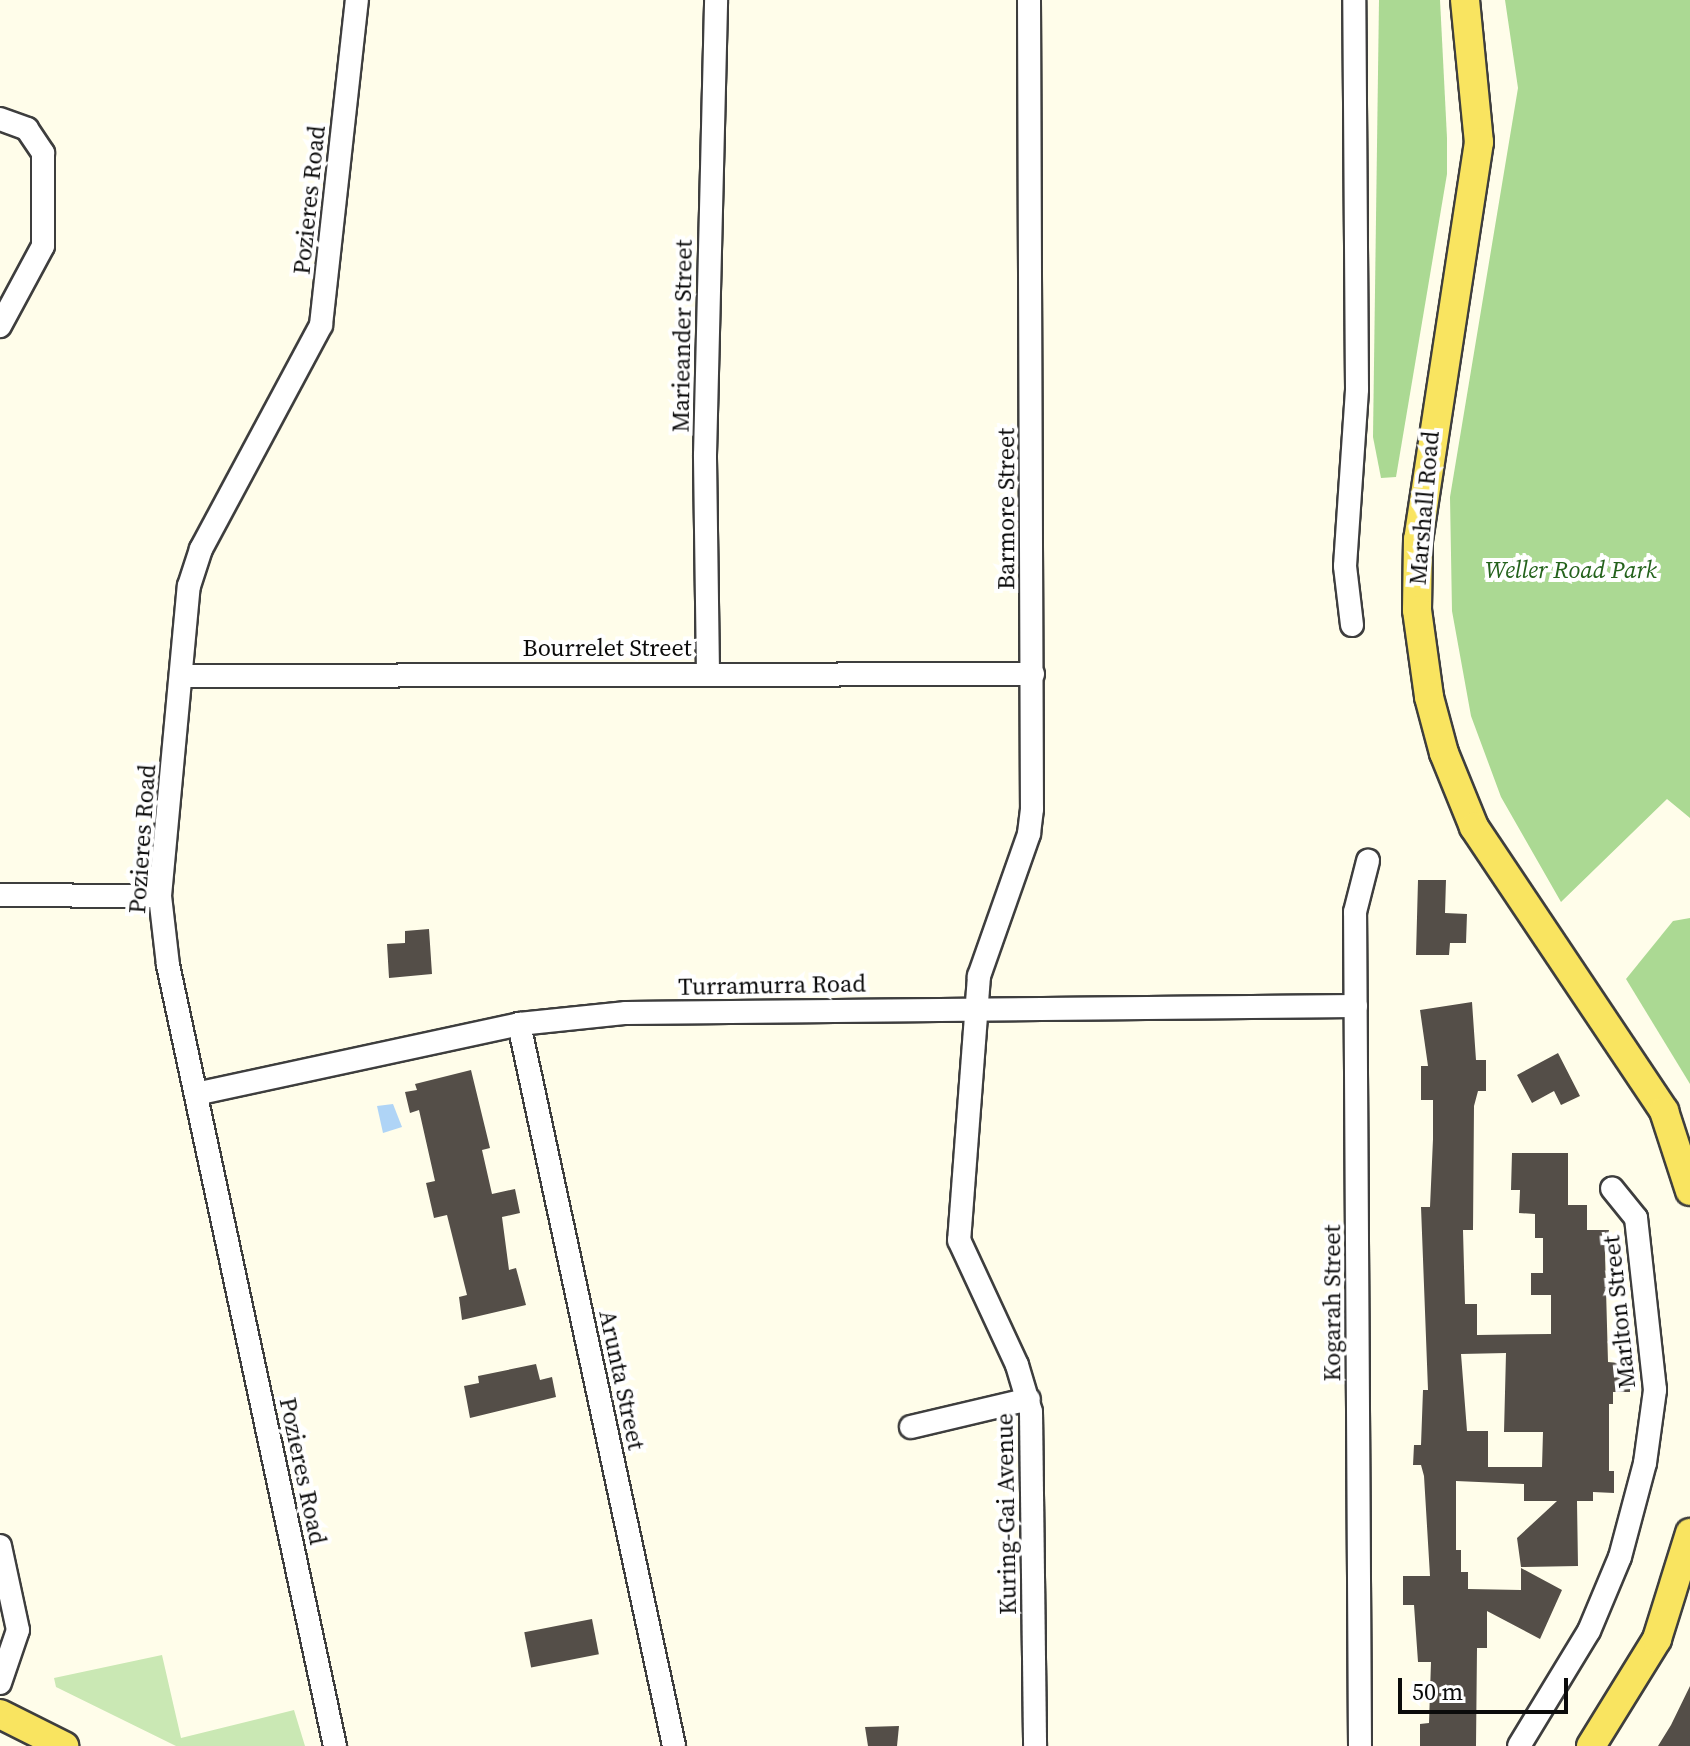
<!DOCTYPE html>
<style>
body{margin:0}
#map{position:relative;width:1690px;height:1746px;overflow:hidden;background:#fffdea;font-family:"Source Serif 4",serif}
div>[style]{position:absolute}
.green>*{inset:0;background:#cae8b4}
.forest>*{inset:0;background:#abd993}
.water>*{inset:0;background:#afd4f6}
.building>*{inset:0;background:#544e48;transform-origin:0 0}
.roads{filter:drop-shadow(2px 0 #3e3e3e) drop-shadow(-2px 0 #3e3e3e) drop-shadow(0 2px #3e3e3e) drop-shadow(0 -2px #3e3e3e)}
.minor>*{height:22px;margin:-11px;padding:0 11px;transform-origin:11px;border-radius:11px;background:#fff}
.major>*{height:28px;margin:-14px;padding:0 14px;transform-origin:14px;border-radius:14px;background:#f9e460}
span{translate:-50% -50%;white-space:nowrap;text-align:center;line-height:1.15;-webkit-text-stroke:8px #fff;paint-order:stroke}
.street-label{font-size:24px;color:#0b0b0b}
.park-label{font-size:24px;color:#24621c;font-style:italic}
.scale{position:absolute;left:1398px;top:1678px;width:170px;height:36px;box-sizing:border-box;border:4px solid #0b0b0b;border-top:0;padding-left:10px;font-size:24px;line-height:28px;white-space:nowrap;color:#0b0b0b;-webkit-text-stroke:6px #fff;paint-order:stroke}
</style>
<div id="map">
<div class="green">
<div style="clip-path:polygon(162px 1655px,181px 1738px,294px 1710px,305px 1746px,176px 1746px,56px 1687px,54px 1678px)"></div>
</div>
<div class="forest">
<div style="clip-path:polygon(1379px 0,1440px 0,1447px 138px,1447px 174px,1396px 477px,1381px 478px,1373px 437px)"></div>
<div style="clip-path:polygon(1505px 0,1690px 0,1690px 818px,1667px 799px,1561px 902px,1501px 797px,1471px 716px,1452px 611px,1450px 497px,1518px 88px)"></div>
<div style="clip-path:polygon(1690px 918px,1690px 1084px,1626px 979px,1673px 921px)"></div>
</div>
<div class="water">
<div style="clip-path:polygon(393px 1104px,402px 1127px,383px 1133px,377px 1106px)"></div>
</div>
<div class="building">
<div style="clip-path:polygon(1418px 880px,1446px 880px,1445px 913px,1467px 914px,1466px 943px,1450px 943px,1449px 955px,1416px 955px)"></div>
<div style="clip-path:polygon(429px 929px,432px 974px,389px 978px,387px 944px,405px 943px,405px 931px)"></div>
<div style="clip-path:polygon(evenodd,1472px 1002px,1476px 1060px,1486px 1060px,1486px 1091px,1478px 1091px,1474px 1106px,1473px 1230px,1463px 1230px,1465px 1304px,1477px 1304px,1477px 1335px,1551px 1334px,1551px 1295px,1531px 1295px,1531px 1273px,1543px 1273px,1543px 1238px,1535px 1238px,1535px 1214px,1519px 1213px,1520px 1190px,1511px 1190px,1512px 1153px,1568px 1153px,1568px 1205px,1587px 1205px,1587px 1230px,1609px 1230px,1605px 1253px,1608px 1362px,1630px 1364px,1630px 1392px,1613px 1392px,1613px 1404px,1609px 1404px,1609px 1471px,1614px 1471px,1614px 1493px,1593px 1492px,1593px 1501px,1577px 1501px,1578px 1566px,1521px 1567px,1517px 1538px,1557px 1501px,1524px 1501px,1524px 1484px,1456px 1481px,1456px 1550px,1461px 1550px,1461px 1572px,1468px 1572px,1468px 1589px,1521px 1590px,1521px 1568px,1562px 1590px,1540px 1639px,1487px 1611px,1487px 1648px,1477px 1648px,1476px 1746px,1420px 1746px,1420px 1724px,1429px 1723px,1431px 1662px,1418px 1662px,1414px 1605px,1403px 1605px,1403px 1576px,1430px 1576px,1424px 1476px,1421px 1465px,1413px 1465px,1414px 1445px,1421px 1445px,1423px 1390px,1428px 1390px,1421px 1207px,1430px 1207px,1433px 1139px,1433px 1100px,1421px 1100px,1421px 1066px,1428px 1066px,1420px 1010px,1472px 1002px,1506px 1353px,1504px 1432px,1543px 1432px,1542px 1467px,1488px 1467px,1488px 1431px,1467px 1431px,1461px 1354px,1506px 1353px)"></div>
<div style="clip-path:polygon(1558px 1053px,1580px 1096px,1561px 1105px,1554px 1091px,1532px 1103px,1517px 1075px)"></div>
<div style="clip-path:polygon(471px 1070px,490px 1148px,482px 1150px,492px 1194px,515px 1189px,520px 1213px,502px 1217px,509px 1270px,516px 1268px,526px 1305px,462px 1320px,459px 1297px,467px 1295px,447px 1215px,434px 1218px,426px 1183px,435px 1181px,419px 1110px,410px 1113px,405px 1092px,417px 1090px,415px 1084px)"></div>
<div style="clip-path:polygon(536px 1364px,540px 1380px,552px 1377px,556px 1397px,470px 1418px,464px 1386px,479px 1383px,478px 1376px)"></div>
<div style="left:592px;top:1619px;width:36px;height:69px;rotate:79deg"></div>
<div style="clip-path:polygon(1690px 1686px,1690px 1746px,1658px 1746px,1671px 1725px)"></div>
<div style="clip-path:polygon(899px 1726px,897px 1746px,868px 1746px,865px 1727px)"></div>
</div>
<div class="roads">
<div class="minor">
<div style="left:1029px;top:0;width:809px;rotate:89.79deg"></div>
<div style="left:1032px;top:809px;width:25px;rotate:97deg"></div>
<div style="left:1029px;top:834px;width:151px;rotate:109.4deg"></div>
<div style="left:979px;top:976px;width:265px;rotate:94.3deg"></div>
<div style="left:959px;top:1240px;width:138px;rotate:65.1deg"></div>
<div style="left:1017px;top:1365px;width:49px;rotate:73.4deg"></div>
<div style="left:1031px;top:1412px;width:334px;rotate:89.3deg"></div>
<div style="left:0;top:119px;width:29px;rotate:20deg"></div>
<div style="left:27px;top:129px;width:29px;rotate:56deg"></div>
<div style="left:43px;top:153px;width:93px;rotate:90deg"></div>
<div style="left:43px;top:246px;width:91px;rotate:118.3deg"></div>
<div style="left:1352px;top:625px;width:59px;rotate:-96.8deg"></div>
<div style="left:1345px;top:566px;width:177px;rotate:-86.1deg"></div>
<div style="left:1357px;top:389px;width:389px;rotate:-90.4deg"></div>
<div style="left:708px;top:673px;width:218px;rotate:-90.8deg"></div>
<div style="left:705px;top:455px;width:455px;rotate:-88.6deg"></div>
<div style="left:181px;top:676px;width:852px;rotate:-0.13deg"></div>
<div style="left:0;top:895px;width:160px;rotate:0.4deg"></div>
<div style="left:519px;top:1024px;width:738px;rotate:77.88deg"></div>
<div style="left:196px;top:1094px;width:330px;rotate:-12.2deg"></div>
<div style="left:519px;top:1024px;width:108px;rotate:-5.9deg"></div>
<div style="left:626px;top:1013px;width:730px;rotate:-0.55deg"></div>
<div style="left:911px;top:1427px;width:121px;rotate:-13.3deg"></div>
<div style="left:0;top:1546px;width:86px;rotate:77.9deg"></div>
<div style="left:18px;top:1630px;width:56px;rotate:108.8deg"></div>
<div style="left:335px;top:1746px;width:799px;rotate:-102.07deg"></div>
<div style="left:168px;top:965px;width:69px;rotate:-96.6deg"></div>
<div style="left:160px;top:896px;width:311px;rotate:-84.7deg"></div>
<div style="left:189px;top:586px;width:39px;rotate:-72deg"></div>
<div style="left:201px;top:549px;width:254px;rotate:-61.8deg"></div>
<div style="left:321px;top:325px;width:327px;rotate:-83.7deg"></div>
<div style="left:1360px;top:1746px;width:834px;rotate:-90.34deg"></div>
<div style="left:1355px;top:912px;width:53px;rotate:-75.7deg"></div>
<div style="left:1519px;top:1746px;width:135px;rotate:-58.7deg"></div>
<div style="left:1589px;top:1631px;width:80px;rotate:-67.3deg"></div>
<div style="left:1620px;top:1557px;width:97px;rotate:-75.1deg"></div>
<div style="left:1645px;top:1463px;width:74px;rotate:-82.2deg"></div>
<div style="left:1655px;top:1390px;width:173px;rotate:-96.3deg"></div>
<div style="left:1636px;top:1218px;width:38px;rotate:-129deg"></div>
</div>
<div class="major">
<div style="left:1465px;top:0;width:143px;rotate:84.4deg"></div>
<div style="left:1479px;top:142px;width:402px;rotate:98.7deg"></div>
<div style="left:1418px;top:539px;width:71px;rotate:90.8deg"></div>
<div style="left:1417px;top:610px;width:88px;rotate:82.1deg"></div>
<div style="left:1429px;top:697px;width:58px;rotate:75deg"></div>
<div style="left:1444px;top:753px;width:80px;rotate:67.9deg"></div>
<div style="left:1474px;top:827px;width:342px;rotate:56.2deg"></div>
<div style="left:1664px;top:1111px;width:84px;rotate:72deg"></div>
<div style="left:0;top:1714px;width:72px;rotate:26.6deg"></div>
<div style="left:1591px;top:1746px;width:126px;rotate:-58.3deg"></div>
<div style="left:1657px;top:1639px;width:111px;rotate:-72.7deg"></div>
</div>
</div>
<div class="street-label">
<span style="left:309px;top:200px;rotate:-84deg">Pozieres Road</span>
<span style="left:682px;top:336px;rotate:-89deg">Marieander Street</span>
<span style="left:1424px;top:508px;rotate:-85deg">Marshall Road</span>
<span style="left:1006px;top:509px;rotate:-90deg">Barmore Street</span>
<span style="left:607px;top:648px">Bourrelet Street</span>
<span style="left:142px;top:839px;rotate:-86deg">Pozieres Road</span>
<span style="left:772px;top:985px;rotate:-1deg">Turramurra Road</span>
<span style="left:1332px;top:1303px;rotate:-90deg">Kogarah Street</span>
<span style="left:1619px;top:1312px;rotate:-96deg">Marlton Street</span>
<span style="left:622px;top:1380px;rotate:78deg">Arunta Street</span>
<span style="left:303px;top:1471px;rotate:78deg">Pozieres Road</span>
<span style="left:1006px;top:1514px;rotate:-91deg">Kuring-Gai Avenue</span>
</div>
<div class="park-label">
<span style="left:1571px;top:570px">Weller Road Park</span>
</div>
<div class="scale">50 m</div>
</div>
